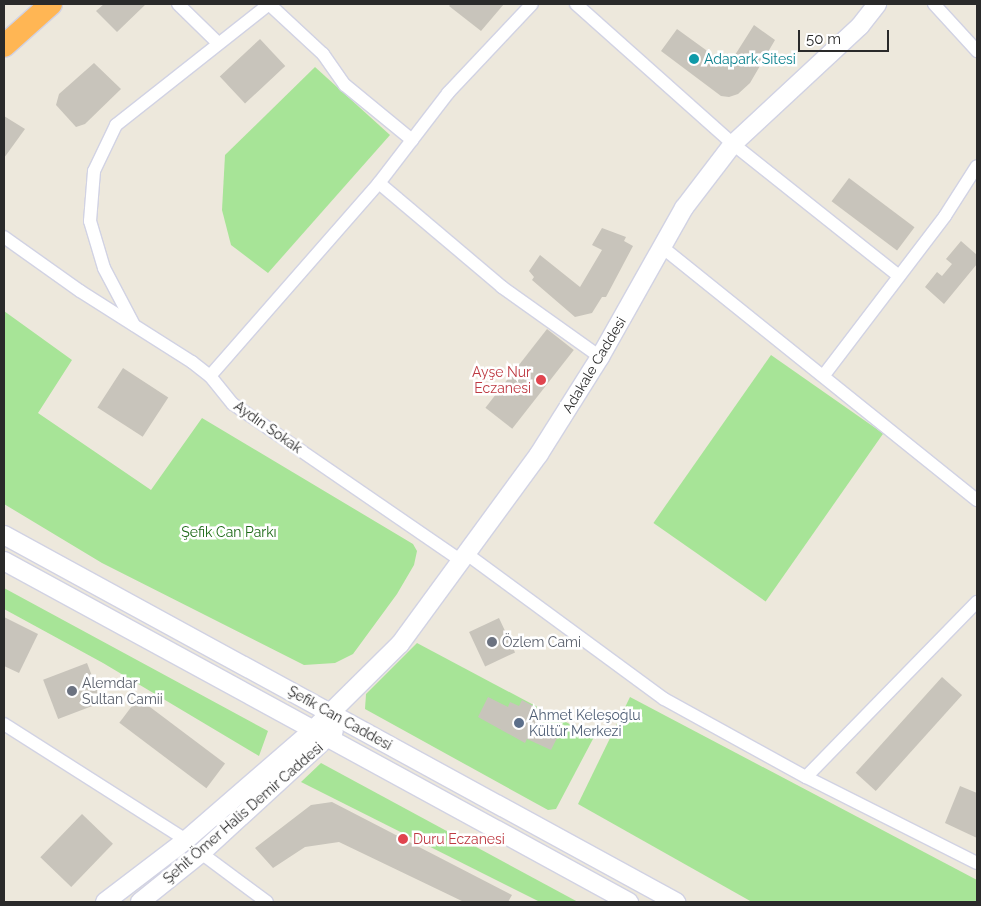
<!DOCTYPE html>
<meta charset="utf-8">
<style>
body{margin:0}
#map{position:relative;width:981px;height:906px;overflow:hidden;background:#ede8dc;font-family:Raleway,sans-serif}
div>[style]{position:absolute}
.green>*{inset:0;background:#a7e497;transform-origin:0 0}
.building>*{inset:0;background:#c8c4bb;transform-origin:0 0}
.roads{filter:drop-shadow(1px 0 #d1d2e3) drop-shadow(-1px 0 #d1d2e3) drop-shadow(0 1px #d1d2e3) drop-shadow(0 -1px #d1d2e3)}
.street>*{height:12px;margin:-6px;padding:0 6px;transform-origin:6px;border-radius:6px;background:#fff}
.secondary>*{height:18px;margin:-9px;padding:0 9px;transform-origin:9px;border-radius:9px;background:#fff}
.highway>*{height:22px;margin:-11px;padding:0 11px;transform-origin:11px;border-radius:11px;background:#ffb654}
.dots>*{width:14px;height:14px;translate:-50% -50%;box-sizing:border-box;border:2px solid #fff;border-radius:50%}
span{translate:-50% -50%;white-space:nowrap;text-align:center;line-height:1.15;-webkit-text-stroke:5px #fff;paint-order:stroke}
.culture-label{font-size:14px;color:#0d838f}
.left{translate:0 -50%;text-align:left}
.street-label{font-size:14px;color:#2a2a2a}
.health-label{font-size:14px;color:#be3a42}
.right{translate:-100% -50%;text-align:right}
.park-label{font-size:14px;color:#1e6918}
.worship-label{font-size:14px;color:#5b616d}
.service-label{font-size:14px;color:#4e5e75}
.frame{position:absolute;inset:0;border:5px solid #2a2a2a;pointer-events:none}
.scale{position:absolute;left:798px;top:30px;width:91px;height:22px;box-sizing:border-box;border:2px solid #2a2a2a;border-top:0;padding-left:6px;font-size:15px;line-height:18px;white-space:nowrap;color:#2a2a2a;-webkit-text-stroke:4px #fff;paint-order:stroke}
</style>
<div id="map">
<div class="green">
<div style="clip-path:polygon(315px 67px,390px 135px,268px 273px,231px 245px,222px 210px,225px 155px)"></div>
<div style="clip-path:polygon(4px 311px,72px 360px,38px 413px,151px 490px,202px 418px,413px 544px,417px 551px,414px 565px,397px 594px,353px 654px,335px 663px,304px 665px,102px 563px,4px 504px)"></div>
<div style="left:771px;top:355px;width:137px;height:205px;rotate:35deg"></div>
<div style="clip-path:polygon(4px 588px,268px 731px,259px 756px,103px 663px,4px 609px)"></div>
<div style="clip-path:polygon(417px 643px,594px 737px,556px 809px,548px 810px,365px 709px,366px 694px)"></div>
<div style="clip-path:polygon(630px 697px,977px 880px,977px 902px,752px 902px,578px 804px)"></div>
<div style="clip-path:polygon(321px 763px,578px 902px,540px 902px,301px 782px)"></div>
</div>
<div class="building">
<div style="clip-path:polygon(104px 4px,146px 4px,117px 32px,96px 11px)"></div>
<div style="clip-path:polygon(451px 4px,504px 4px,481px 31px,449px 6px)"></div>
<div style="clip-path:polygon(754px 25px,775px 40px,750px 83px,738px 94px,729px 97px,721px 96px,661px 51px,677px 29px,728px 66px)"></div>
<div style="left:260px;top:39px;width:37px;height:55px;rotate:47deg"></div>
<div style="clip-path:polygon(94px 63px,121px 89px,85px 124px,76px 127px,56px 105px,59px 94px)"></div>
<div style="clip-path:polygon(4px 116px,25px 129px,4px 158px)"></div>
<div style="left:849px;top:178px;width:82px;height:29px;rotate:37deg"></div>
<div style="clip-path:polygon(602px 228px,626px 237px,624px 241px,633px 246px,606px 297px,602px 297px,592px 313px,575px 317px,532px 280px,534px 277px,529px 271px,540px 255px,580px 287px,602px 250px,592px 245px)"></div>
<div style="clip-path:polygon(961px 241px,977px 255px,977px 264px,944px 304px,925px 287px,937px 272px,942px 276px,952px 264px,946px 259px)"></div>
<div style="left:547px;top:329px;width:34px;height:100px;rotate:38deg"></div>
<div style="left:123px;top:368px;width:54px;height:47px;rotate:33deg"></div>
<div style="clip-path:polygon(4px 617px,38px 634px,19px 673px,4px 666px)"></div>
<div style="left:499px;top:618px;width:38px;height:33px;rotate:65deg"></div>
<div style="left:87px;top:663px;width:42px;height:47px;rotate:69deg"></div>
<div style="left:942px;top:677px;width:27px;height:129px;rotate:42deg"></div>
<div style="clip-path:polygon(488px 697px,508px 707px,510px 702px,519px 706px,522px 700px,537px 708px,535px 713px,542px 716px,540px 722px,560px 732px,551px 750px,527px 739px,525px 743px,478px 717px)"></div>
<div style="left:138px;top:698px;width:109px;height:31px;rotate:37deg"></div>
<div style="clip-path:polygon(960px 786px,977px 793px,977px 838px,945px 823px)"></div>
<div style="clip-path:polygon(332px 802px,512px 895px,508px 902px,464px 902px,339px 842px,305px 847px,273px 868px,255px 848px,311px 805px)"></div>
<div style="left:82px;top:814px;width:43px;height:60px;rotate:44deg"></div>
</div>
<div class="roads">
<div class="street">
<div style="left:178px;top:4px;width:56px;rotate:44.3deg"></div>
<div style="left:576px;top:4px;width:210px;rotate:41.7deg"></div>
<div style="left:733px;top:144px;width:212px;rotate:38.5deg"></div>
<div style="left:934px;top:4px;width:64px;rotate:47.5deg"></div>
<div style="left:379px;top:183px;width:161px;rotate:40.2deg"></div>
<div style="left:502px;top:287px;width:120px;rotate:35.5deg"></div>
<div style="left:4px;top:237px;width:93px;rotate:35.4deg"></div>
<div style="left:80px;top:291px;width:133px;rotate:32.4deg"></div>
<div style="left:192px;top:362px;width:23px;rotate:38deg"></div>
<div style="left:210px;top:376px;width:36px;rotate:51deg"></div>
<div style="left:233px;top:404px;width:279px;rotate:34.5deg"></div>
<div style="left:662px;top:247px;width:404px;rotate:38.8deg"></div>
<div style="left:134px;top:325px;width:64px;rotate:-117.8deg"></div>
<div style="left:104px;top:268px;width:49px;rotate:-106.6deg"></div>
<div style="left:90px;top:221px;width:50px;rotate:-85.4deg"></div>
<div style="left:94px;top:171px;width:51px;rotate:-64.4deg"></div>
<div style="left:116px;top:125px;width:195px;rotate:-38.3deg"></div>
<div style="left:269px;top:4px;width:74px;rotate:42.8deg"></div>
<div style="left:323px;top:54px;width:38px;rotate:55deg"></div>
<div style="left:345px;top:85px;width:87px;rotate:39.4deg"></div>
<div style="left:824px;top:375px;width:200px;rotate:-52.7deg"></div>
<div style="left:945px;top:216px;width:59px;rotate:-57.4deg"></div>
<div style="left:210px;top:376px;width:257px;rotate:-48.8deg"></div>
<div style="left:379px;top:183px;width:113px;rotate:-52.5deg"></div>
<div style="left:448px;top:93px;width:122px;rotate:-46.7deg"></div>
<div style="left:468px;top:555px;width:243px;rotate:36.3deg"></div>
<div style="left:664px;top:699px;width:162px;rotate:28.8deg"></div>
<div style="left:806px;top:777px;width:191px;rotate:26.7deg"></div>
<div style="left:4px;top:724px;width:216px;rotate:32.5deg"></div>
<div style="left:806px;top:777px;width:245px;rotate:-45.7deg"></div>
<div style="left:201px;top:853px;width:82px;rotate:36.6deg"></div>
</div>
<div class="secondary">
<div style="left:4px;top:535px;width:766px;rotate:28.64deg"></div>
<div style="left:4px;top:561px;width:712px;rotate:28.62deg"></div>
<div style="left:105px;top:902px;width:102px;rotate:-37.4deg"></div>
<div style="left:186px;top:840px;width:168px;rotate:-40.9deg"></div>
<div style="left:313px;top:730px;width:122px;rotate:-44.7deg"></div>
<div style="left:400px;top:644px;width:235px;rotate:-53.8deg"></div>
<div style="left:539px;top:454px;width:115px;rotate:-57.8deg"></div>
<div style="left:600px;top:357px;width:171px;rotate:-60.6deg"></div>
<div style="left:684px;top:208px;width:81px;rotate:-52.6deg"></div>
<div style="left:733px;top:144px;width:173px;rotate:-42.9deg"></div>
<div style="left:860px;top:26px;width:28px;rotate:-52deg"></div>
<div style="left:140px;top:902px;width:78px;rotate:-38.8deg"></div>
<div style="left:201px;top:853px;width:180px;rotate:-42.5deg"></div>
</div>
<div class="highway">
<div style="left:4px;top:46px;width:63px;rotate:-41.8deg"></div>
</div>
</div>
<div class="dots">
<div style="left:694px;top:59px;background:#0f9aa8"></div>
<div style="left:541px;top:380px;background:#e0444e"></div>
<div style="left:492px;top:642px;background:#6b7280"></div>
<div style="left:72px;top:691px;background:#6b7280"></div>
<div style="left:519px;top:723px;background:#5c6f8a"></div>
<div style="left:403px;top:839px;background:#e0444e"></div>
</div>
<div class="culture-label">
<span class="left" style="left:704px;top:59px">Adapark Sitesi</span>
</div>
<div class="street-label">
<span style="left:594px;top:365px;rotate:-59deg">Adakale Caddesi</span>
<span style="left:268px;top:427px;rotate:35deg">Aydın Sokak</span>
<span style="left:340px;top:718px;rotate:29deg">Şefik Can Caddesi</span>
<span style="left:243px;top:813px;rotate:-41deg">Şehit Ömer Halis Demir Caddesi</span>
</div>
<div class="health-label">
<span class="right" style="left:531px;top:380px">Ayşe Nur<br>Eczanesi</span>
<span class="left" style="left:413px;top:839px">Duru Eczanesi</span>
</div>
<div class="park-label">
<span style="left:229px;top:532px">Şefik Can Parkı</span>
</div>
<div class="worship-label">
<span class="left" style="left:502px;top:642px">Özlem Cami</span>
<span class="left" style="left:82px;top:691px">Alemdar<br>Sultan Camii</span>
</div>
<div class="service-label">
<span class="left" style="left:529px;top:723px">Ahmet Keleşoğlu<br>Kültür Merkezi</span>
</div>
<div class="frame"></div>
<div class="scale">50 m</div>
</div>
